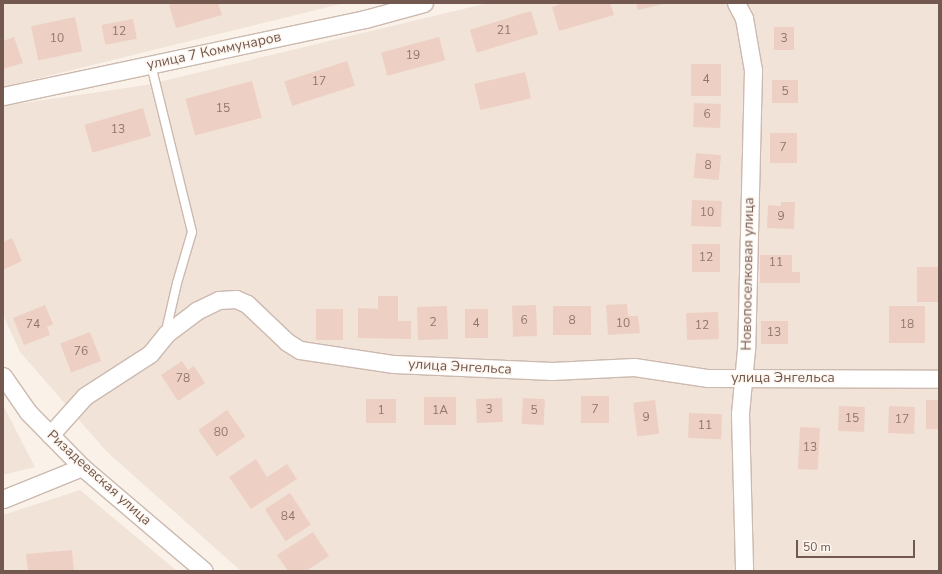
<!DOCTYPE html>
<meta charset="utf-8">
<style>
body{margin:0}
#map{position:relative;width:942px;height:574px;overflow:hidden;background:#faf2e9;font-family:"Nunito Sans",sans-serif}
div>[style]{position:absolute}
.residential>*{inset:0;background:#f1e3d8}
.building>*{inset:0;background:#edd0c3;transform-origin:0 0}
.roads{filter:drop-shadow(1px 0 #ccb9af) drop-shadow(-1px 0 #ccb9af) drop-shadow(0 1px #ccb9af) drop-shadow(0 -1px #ccb9af)}
.service>*{height:8px;margin:-4px;padding:0 4px;transform-origin:4px;border-radius:4px;background:#fff}
.minor>*{height:17px;margin:-8.5px;padding:0 8.5px;transform-origin:8.5px;border-radius:8.5px;background:#fff}
span{translate:-50% -50%;white-space:nowrap;text-align:center;line-height:1.15;-webkit-text-stroke:3px #fdf6ef;paint-order:stroke}
.number-label{font-size:12px;color:#91766c}
.number-label span{-webkit-text-stroke-width:0}
.street-label{font-size:14px;color:#72584f}
.frame{position:absolute;inset:0;border:4px solid #72584f;pointer-events:none}
.scale{position:absolute;left:796px;top:540px;width:119px;height:18px;box-sizing:border-box;border:2px solid #72584f;border-top:0;padding-left:5px;font-size:12px;line-height:14px;white-space:nowrap;color:#72584f;-webkit-text-stroke:3px #fdf6ef;paint-order:stroke}
</style>
<div id="map">
<div class="residential">
<div style="clip-path:polygon(3px 3px,345px 3px,3px 87px)"></div>
<div style="clip-path:polygon(488px 3px,939px 3px,939px 571px,241px 571px,106px 451px,20px 352px,3px 315px,3px 106px,146px 85px)"></div>
<div style="clip-path:polygon(3px 405px,35px 467px,3px 475px)"></div>
<div style="clip-path:polygon(80px 490px,177px 571px,3px 571px,3px 515px)"></div>
</div>
<div class="building">
<div style="clip-path:polygon(176px 3px,218px 3px,222px 15px,176px 28px,169px 5px)"></div>
<div style="clip-path:polygon(563px 3px,610px 3px,614px 15px,559px 31px,552px 7px)"></div>
<div style="clip-path:polygon(636px 3px,663px 3px,663px 4px,638px 10px)"></div>
<div style="left:531px;top:11px;width:24px;height:64px;rotate:73deg"></div>
<div style="left:75px;top:17px;width:35px;height:45px;rotate:78deg"></div>
<div style="left:133px;top:19px;width:20px;height:32px;rotate:79deg"></div>
<div style="left:774px;top:27px;width:20px;height:23px"></div>
<div style="clip-path:polygon(14px 37px,23px 63px,3px 69px,3px 41px)"></div>
<div style="left:439px;top:37px;width:24px;height:60px;rotate:75deg"></div>
<div style="left:347px;top:61px;width:26px;height:66px;rotate:72deg"></div>
<div style="left:691px;top:64px;width:30px;height:32px"></div>
<div style="left:525px;top:72px;width:27px;height:52px;rotate:77deg"></div>
<div style="left:772px;top:80px;width:26px;height:23px"></div>
<div style="left:252px;top:81px;width:38px;height:69px;rotate:75deg"></div>
<div style="left:694px;top:103px;width:27px;height:24px;rotate:2deg"></div>
<div style="left:143px;top:108px;width:29px;height:61px;rotate:74deg"></div>
<div style="left:770px;top:133px;width:27px;height:30px"></div>
<div style="left:696px;top:153px;width:25px;height:25px;rotate:5deg"></div>
<div style="left:692px;top:200px;width:30px;height:26px;rotate:2deg"></div>
<div style="clip-path:polygon(781px 202px,795px 202px,794px 229px,767px 228px,768px 205px,781px 206px)"></div>
<div style="clip-path:polygon(12px 238px,22px 261px,3px 270px,3px 242px)"></div>
<div style="left:692px;top:244px;width:28px;height:28px"></div>
<div style="clip-path:polygon(760px 255px,792px 255px,792px 272px,800px 272px,800px 283px,760px 283px)"></div>
<div style="left:917px;top:267px;width:22px;height:35px"></div>
<div style="clip-path:polygon(378px 296px,398px 296px,398px 321px,411px 321px,411px 339px,358px 338px,358px 308px,378px 309px)"></div>
<div style="clip-path:polygon(627px 304px,628px 316px,638px 316px,640px 333px,608px 335px,606px 305px)"></div>
<div style="clip-path:polygon(45px 305px,53px 324px,47px 327px,50px 335px,24px 345px,13px 318px)"></div>
<div style="left:536px;top:305px;width:31px;height:24px;rotate:88deg"></div>
<div style="left:447px;top:306px;width:33px;height:30px;rotate:88deg"></div>
<div style="left:591px;top:306px;width:29px;height:38px;rotate:90deg"></div>
<div style="left:889px;top:306px;width:36px;height:37px"></div>
<div style="left:316px;top:309px;width:27px;height:31px"></div>
<div style="left:465px;top:309px;width:23px;height:29px"></div>
<div style="left:718px;top:312px;width:27px;height:32px;rotate:88deg"></div>
<div style="left:761px;top:321px;width:27px;height:23px"></div>
<div style="left:90px;top:332px;width:31px;height:32px;rotate:69deg"></div>
<div style="clip-path:polygon(182px 361px,188px 370px,194px 366px,205px 383px,178px 401px,161px 375px)"></div>
<div style="left:581px;top:396px;width:28px;height:27px"></div>
<div style="left:456px;top:397px;width:28px;height:32px;rotate:90deg"></div>
<div style="left:502px;top:398px;width:24px;height:26px;rotate:88deg"></div>
<div style="left:523px;top:398px;width:22px;height:26px;rotate:3deg"></div>
<div style="left:366px;top:399px;width:30px;height:24px"></div>
<div style="left:655px;top:400px;width:34px;height:22px;rotate:83deg"></div>
<div style="left:926px;top:400px;width:13px;height:29px"></div>
<div style="left:839px;top:406px;width:26px;height:25px;rotate:2deg"></div>
<div style="left:889px;top:406px;width:26px;height:27px;rotate:2deg"></div>
<div style="left:227px;top:410px;width:32px;height:35px;rotate:55deg"></div>
<div style="left:689px;top:413px;width:33px;height:25px;rotate:2deg"></div>
<div style="left:800px;top:427px;width:20px;height:42px;rotate:3deg"></div>
<div style="clip-path:polygon(256px 459px,267px 477px,287px 464px,297px 479px,251px 509px,229px 477px)"></div>
<div style="left:290px;top:493px;width:38px;height:30px;rotate:57deg"></div>
<div style="clip-path:polygon(313px 532px,329px 556px,306px 571px,288px 571px,277px 555px)"></div>
<div style="clip-path:polygon(72px 550px,74px 571px,28px 571px,26px 554px)"></div>
</div>
<div class="roads">
<div class="service">
<div style="left:151px;top:65px;width:172px;rotate:76.2deg"></div>
<div style="left:192px;top:232px;width:53px;rotate:106.4deg"></div>
<div style="left:177px;top:283px;width:49px;rotate:102.9deg"></div>
</div>
<div class="minor">
<div style="left:736px;top:3px;width:17px;rotate:62deg"></div>
<div style="left:744px;top:18px;width:53px;rotate:80.2deg"></div>
<div style="left:753px;top:70px;width:279px;rotate:91.4deg"></div>
<div style="left:746px;top:349px;width:65px;rotate:95.3deg"></div>
<div style="left:740px;top:414px;width:157px;rotate:88.5deg"></div>
<div style="left:3px;top:96px;width:370px;rotate:-12deg"></div>
<div style="left:365px;top:19px;width:61px;rotate:-15.2deg"></div>
<div style="left:3px;top:376px;width:44px;rotate:55.2deg"></div>
<div style="left:28px;top:412px;width:77px;rotate:45.5deg"></div>
<div style="left:82px;top:467px;width:160px;rotate:40.4deg"></div>
<div style="left:50px;top:435px;width:52px;rotate:-48.1deg"></div>
<div style="left:85px;top:396px;width:77px;rotate:-32.9deg"></div>
<div style="left:150px;top:354px;width:26px;rotate:-51deg"></div>
<div style="left:166px;top:334px;width:38px;rotate:-37deg"></div>
<div style="left:196px;top:311px;width:25px;rotate:-26deg"></div>
<div style="left:219px;top:300px;width:17px;rotate:-3deg"></div>
<div style="left:236px;top:299px;width:12px;rotate:24deg"></div>
<div style="left:247px;top:304px;width:55px;rotate:43.5deg"></div>
<div style="left:287px;top:342px;width:15px;rotate:32deg"></div>
<div style="left:300px;top:350px;width:95px;rotate:8.5deg"></div>
<div style="left:394px;top:364px;width:158px;rotate:2.5deg"></div>
<div style="left:552px;top:371px;width:82px;rotate:-2.8deg"></div>
<div style="left:634px;top:367px;width:75px;rotate:8.5deg"></div>
<div style="left:708px;top:378px;width:231px;rotate:0.2deg"></div>
<div style="left:3px;top:499px;width:85px;rotate:-22.1deg"></div>
</div>
</div>
<div class="number-label">
<span style="left:504px;top:31px">21</span>
<span style="left:119px;top:32px">12</span>
<span style="left:57px;top:39px">10</span>
<span style="left:784px;top:39px">3</span>
<span style="left:413px;top:56px">19</span>
<span style="left:706px;top:80px">4</span>
<span style="left:319px;top:82px">17</span>
<span style="left:785px;top:92px">5</span>
<span style="left:223px;top:109px">15</span>
<span style="left:707px;top:115px">6</span>
<span style="left:118px;top:130px">13</span>
<span style="left:783px;top:148px">7</span>
<span style="left:708px;top:166px">8</span>
<span style="left:707px;top:213px">10</span>
<span style="left:781px;top:217px">9</span>
<span style="left:706px;top:258px">12</span>
<span style="left:776px;top:263px">11</span>
<span style="left:524px;top:321px">6</span>
<span style="left:572px;top:321px">8</span>
<span style="left:433px;top:323px">2</span>
<span style="left:476px;top:324px">4</span>
<span style="left:623px;top:324px">10</span>
<span style="left:33px;top:325px">74</span>
<span style="left:907px;top:325px">18</span>
<span style="left:702px;top:326px">12</span>
<span style="left:774px;top:333px">13</span>
<span style="left:81px;top:352px">76</span>
<span style="left:183px;top:379px">78</span>
<span style="left:489px;top:410px">3</span>
<span style="left:595px;top:410px">7</span>
<span style="left:381px;top:411px">1</span>
<span style="left:440px;top:411px">1А</span>
<span style="left:534px;top:411px">5</span>
<span style="left:646px;top:418px">9</span>
<span style="left:852px;top:419px">15</span>
<span style="left:902px;top:420px">17</span>
<span style="left:705px;top:426px">11</span>
<span style="left:221px;top:433px">80</span>
<span style="left:810px;top:448px">13</span>
<span style="left:288px;top:517px">84</span>
</div>
<div class="street-label">
<span style="left:214px;top:51px;rotate:-12deg">улица 7 Коммунаров</span>
<span style="left:748px;top:274px;rotate:-89deg">Новопоселковая улица</span>
<span style="left:460px;top:367px;rotate:3deg">улица Энгельса</span>
<span style="left:783px;top:378px">улица Энгельса</span>
<span style="left:99px;top:478px;rotate:42deg">Ризадеевская улица</span>
</div>
<div class="frame"></div>
<div class="scale">50 m</div>
</div>
